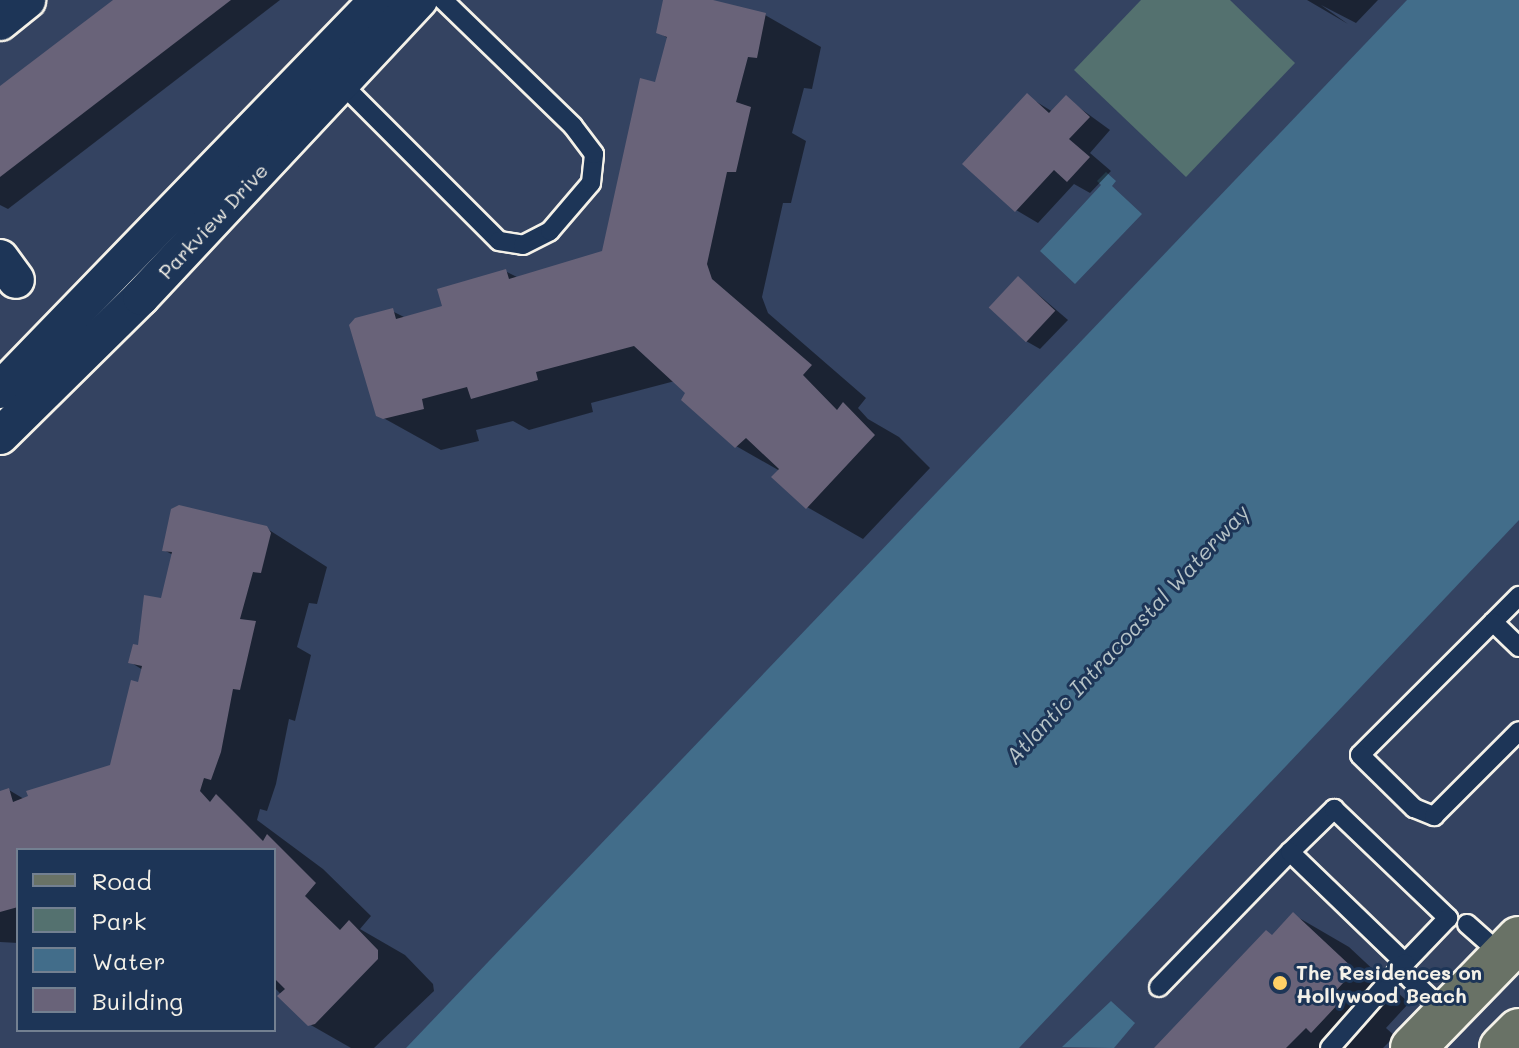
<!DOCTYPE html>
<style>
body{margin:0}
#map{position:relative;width:1519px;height:1048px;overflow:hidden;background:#344361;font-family:Mali,sans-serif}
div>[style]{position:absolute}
.green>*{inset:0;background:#54716f}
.water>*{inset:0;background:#426d8a}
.shadow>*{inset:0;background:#0007}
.building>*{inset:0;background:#696379;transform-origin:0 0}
.roads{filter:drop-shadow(2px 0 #f4f1e8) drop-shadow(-2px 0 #f4f1e8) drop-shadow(0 2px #f4f1e8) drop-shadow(0 -2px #f4f1e8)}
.lane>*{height:18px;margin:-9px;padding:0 9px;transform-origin:9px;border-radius:9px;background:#1d3557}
.street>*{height:36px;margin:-18px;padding:0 18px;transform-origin:18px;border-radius:18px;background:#1d3557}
.primary>*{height:44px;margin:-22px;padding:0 22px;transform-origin:22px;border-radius:22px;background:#697266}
.dots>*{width:22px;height:22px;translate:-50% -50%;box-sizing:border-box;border:4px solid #1d3557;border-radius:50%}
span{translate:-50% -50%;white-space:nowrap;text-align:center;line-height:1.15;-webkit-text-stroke:6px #1d3557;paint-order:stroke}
.street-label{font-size:20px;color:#f4f1e8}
.poi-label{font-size:20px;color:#f4f1e8;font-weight:700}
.left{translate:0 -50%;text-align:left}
.water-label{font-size:22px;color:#b6c3c7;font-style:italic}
.legend{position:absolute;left:16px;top:848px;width:260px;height:184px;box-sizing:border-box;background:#1d3557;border:2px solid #738091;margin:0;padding:10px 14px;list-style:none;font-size:24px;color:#f4f1e8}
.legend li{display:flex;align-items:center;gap:16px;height:40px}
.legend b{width:40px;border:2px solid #738091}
</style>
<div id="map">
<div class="green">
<div style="clip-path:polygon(1141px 0,1230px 0,1295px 63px,1186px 177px,1074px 70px)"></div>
</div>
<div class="water">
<div style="clip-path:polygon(1407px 0,1519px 0,1519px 520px,1019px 1048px,406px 1048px)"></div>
<div style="clip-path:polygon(1106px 172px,1116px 181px,1112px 186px,1142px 214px,1075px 284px,1040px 251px,1101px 185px,1097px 181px)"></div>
<div style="clip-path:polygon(1111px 1001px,1135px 1023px,1114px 1048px,1062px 1047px)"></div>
</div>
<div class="shadow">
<div style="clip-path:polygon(116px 0,280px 0,8px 209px,0 205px,0 89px)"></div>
<div style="clip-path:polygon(665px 0,705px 0,765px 15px,821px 47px,812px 89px,804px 88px,792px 133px,806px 141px,791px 203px,783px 203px,762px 297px,768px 313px,866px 398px,858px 408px,868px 419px,899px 437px,930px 468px,863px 539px,807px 507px,780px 471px,736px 446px,675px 381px,591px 403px,593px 412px,529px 430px,513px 421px,476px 430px,479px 441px,441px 450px,378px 415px,392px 311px,406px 318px,444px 308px,505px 271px,519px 278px,603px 253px,669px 39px,658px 32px)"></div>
<div style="clip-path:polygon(1307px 0,1378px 0,1356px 23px,1321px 5px,1348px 24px)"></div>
<div style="clip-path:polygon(1027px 96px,1053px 112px,1066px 98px,1110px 130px,1090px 153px,1111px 171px,1090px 193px,1074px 184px,1038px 223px,1016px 210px)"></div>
<div style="clip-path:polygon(1019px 278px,1068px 320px,1040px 349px,1026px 341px)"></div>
<div style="clip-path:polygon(266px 528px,327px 567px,317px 604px,309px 603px,297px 647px,311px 655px,295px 721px,289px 719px,276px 784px,267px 811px,260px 809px,257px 820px,323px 869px,371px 916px,360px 929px,405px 955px,433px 984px,434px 991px,374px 1048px,351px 1048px,309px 1024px,274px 987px,274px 850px,18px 850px,18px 943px,0 942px,0 793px,9px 790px,24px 799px,112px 767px,143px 670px,130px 662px,162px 601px,173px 555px,164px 550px)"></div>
<div style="clip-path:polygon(1294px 915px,1349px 947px,1409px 1003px,1386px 1028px,1395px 1036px,1383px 1048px,1157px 1048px)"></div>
</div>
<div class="building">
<div style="clip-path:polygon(113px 0,231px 0,0 177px,0 86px)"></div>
<div style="clip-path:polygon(663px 0,713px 0,766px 13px,757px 58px,748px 57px,736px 102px,751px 107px,736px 172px,727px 172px,707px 264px,712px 279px,812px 365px,803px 375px,837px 410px,843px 402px,875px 435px,806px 509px,771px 477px,779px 469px,746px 438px,735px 448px,681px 400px,685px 393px,634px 346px,536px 372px,538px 380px,471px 399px,467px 387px,422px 399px,424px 409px,383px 419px,376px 416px,349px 325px,355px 318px,393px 308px,396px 319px,442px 306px,437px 289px,506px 269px,509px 279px,602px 251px,640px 78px,655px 82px,667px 37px,656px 33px)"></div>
<div style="clip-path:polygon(1027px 93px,1049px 113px,1066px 95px,1090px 117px,1069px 139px,1090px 157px,1067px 182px,1054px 170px,1015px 212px,962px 164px)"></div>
<div style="left:1018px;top:276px;width:51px;height:43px;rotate:43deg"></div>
<div style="clip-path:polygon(179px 505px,267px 526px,271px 533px,261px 573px,253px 572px,240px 619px,256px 621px,240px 690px,233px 689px,221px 752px,211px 780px,204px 778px,200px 791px,210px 802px,216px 794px,263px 841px,267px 834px,316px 883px,305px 896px,340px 930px,349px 920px,378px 950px,378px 959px,315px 1024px,308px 1026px,277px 996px,285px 989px,274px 978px,274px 850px,18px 850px,18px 907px,0 912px,0 791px,9px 788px,13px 802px,28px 796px,26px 791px,110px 765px,131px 680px,138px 682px,142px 666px,128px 663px,133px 644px,138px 645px,144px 595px,161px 598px,172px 552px,162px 551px,171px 509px)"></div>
<div style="clip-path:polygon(1293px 912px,1355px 970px,1332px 995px,1340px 1002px,1311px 1033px,1306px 1028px,1286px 1048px,1154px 1048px,1266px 930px,1272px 935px)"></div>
</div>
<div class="roads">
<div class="lane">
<div style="left:339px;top:81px;width:226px;rotate:45deg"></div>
<div style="left:499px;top:241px;width:24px;rotate:9deg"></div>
<div style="left:523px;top:245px;width:30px;rotate:-27deg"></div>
<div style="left:550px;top:231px;width:63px;rotate:-49.5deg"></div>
<div style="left:591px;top:183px;width:29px;rotate:-84deg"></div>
<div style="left:594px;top:154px;width:35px;rotate:-127deg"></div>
<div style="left:573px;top:126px;width:181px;rotate:-135.9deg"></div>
<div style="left:1493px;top:622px;width:37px;rotate:-45deg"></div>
<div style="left:1519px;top:647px;width:36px;rotate:-136deg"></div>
<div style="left:1493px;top:622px;width:188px;rotate:135deg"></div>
<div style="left:1360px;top:755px;width:76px;rotate:44.5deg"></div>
<div style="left:1414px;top:808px;width:22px;rotate:22deg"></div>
<div style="left:1434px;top:816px;width:120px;rotate:-45deg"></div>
<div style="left:1467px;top:924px;width:48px;rotate:41.6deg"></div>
<div style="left:1410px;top:979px;width:51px;rotate:43.4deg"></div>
<div style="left:1159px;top:987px;width:188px;rotate:-45.9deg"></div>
<div style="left:1290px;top:852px;width:62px;rotate:-44.3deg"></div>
<div style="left:1334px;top:809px;width:158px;rotate:43.7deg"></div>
<div style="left:1448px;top:918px;width:62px;rotate:133.7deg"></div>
<div style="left:1405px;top:963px;width:160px;rotate:-136deg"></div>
<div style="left:1330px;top:1048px;width:113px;rotate:-48.6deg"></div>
</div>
<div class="street">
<div style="left:0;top:22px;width:35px;rotate:-39deg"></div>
<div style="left:0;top:258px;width:27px;rotate:54deg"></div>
<div style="left:0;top:390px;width:543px;rotate:-45.9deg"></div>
<div style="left:0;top:436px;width:198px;rotate:-44.6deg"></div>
<div style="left:141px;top:297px;width:407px;rotate:-46.9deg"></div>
</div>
<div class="primary">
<div style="left:1413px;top:1048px;width:152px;rotate:-45.8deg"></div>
<div style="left:1502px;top:1048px;width:24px;rotate:-45deg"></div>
</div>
</div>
<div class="dots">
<div style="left:1280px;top:983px;background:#ffd166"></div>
</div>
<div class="street-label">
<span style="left:213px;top:221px;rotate:-47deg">Parkview Drive</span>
</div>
<div class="poi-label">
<span class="left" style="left:1296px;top:984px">The Residences on<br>Hollywood Beach</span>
</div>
<div class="water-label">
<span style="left:1127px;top:634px;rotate:-47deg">Atlantic Intracoastal Waterway</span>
</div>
<ul class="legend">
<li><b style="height:10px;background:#697266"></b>Road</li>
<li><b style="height:22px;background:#54716f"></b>Park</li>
<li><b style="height:22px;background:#426d8a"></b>Water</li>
<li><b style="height:22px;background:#696379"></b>Building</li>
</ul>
</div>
